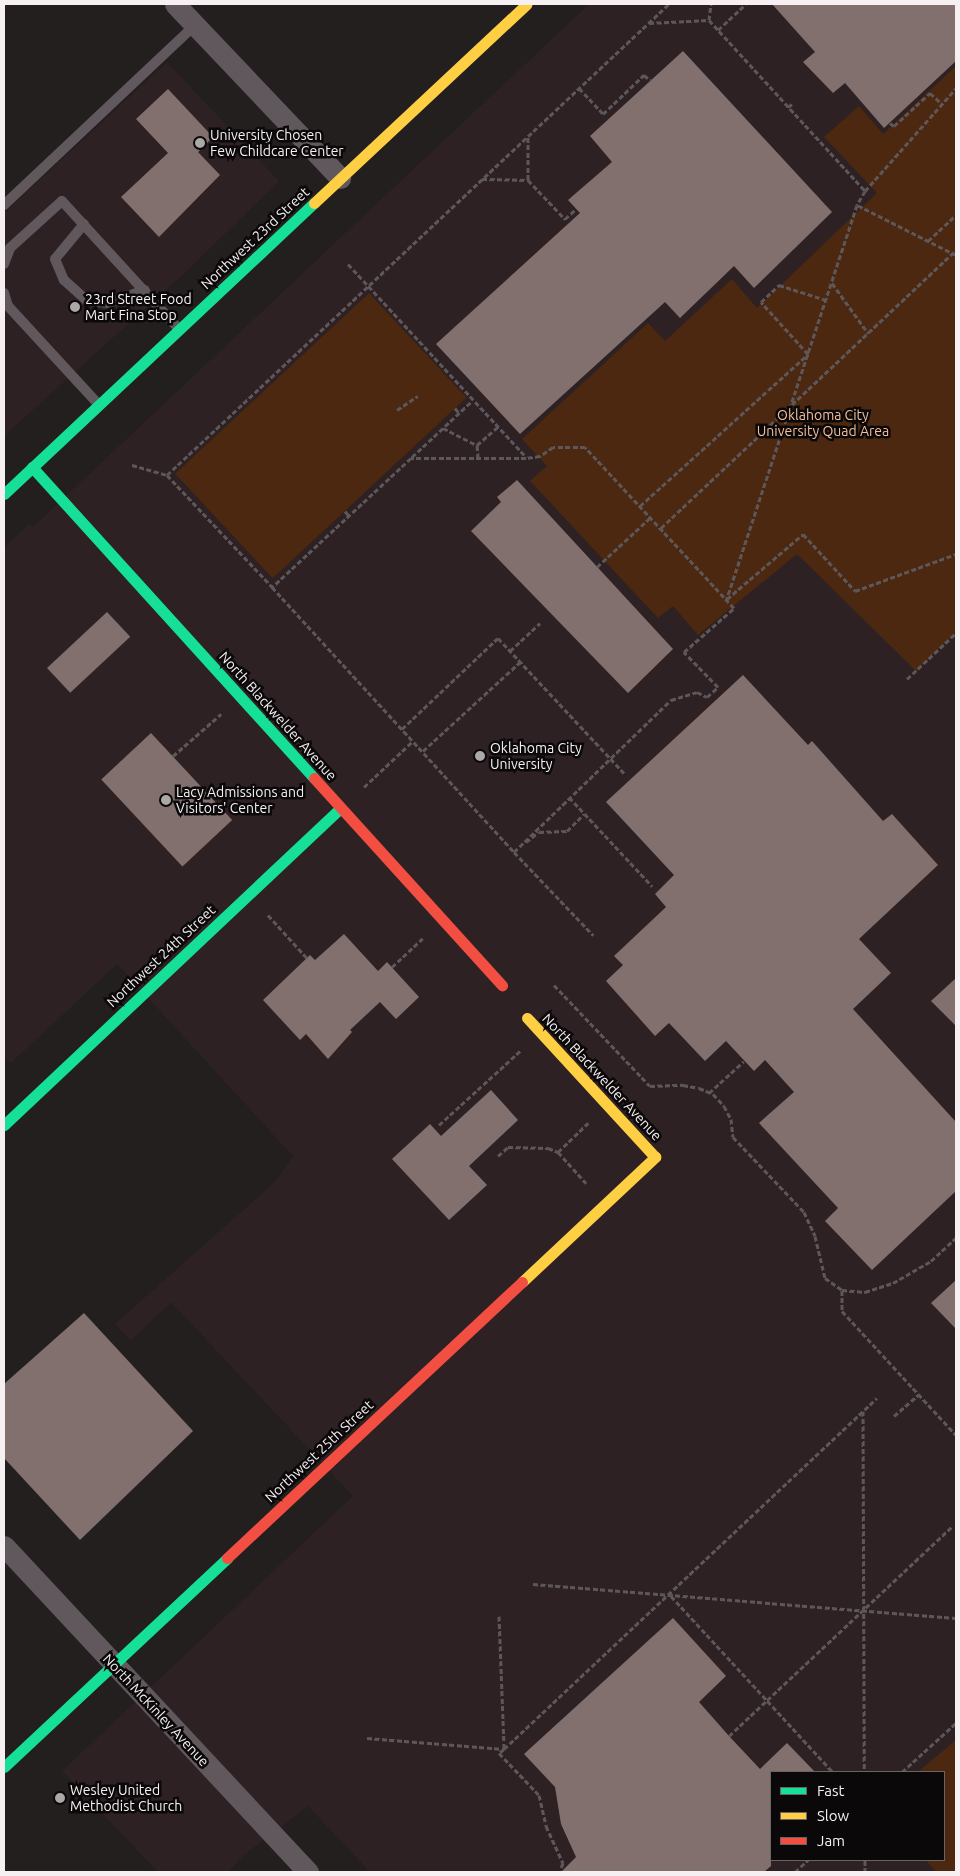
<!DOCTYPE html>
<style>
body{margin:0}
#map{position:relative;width:960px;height:1876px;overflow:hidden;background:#231f1f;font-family:Ubuntu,sans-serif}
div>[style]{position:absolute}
.built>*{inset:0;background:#2e2124}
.green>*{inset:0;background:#4b280f;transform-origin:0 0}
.building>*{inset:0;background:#82706e;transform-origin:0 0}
.path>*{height:3px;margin-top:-1.5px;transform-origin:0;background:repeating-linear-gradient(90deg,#5e575a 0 5px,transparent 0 7.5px)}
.lane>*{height:10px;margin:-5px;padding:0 5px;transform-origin:5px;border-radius:5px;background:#60585d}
.street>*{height:21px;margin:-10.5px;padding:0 10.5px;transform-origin:10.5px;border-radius:10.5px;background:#60585d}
.fast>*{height:11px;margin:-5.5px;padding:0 5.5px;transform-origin:5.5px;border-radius:5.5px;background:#16e098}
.slow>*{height:11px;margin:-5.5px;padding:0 5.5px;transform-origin:5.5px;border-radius:5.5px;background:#ffcf43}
.jam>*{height:11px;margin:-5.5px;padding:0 5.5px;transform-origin:5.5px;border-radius:5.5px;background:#f24e42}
.dots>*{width:14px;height:14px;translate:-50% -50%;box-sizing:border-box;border:2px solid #0b0809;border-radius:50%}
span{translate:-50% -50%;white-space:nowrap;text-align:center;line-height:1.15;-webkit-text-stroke:5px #0b0809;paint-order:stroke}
.poi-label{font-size:14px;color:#f6f0f2}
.left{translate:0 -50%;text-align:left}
.street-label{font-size:14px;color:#f6f0f2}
.park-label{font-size:14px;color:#f5be9c}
.frame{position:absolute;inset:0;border:5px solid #f6f0f2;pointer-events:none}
.legend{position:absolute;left:770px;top:1771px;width:175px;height:90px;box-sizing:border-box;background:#0b0809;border:1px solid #696566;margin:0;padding:6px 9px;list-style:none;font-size:15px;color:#f6f0f2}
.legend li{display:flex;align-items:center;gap:10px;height:25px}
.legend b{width:25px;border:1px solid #696566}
</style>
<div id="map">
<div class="built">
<div style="clip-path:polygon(evenodd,589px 4px,956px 4px,956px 1872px,370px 1872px,308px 1806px,245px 1854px,228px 1872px,158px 1872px,62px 1771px,353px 1496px,171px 1302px,131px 1341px,115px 1324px,276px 1181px,293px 1156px,117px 964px,11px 1063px,4px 1056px,4px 548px,30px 523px,33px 527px,589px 4px,771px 1772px,944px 1772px,944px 1860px,771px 1860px,771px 1772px)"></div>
<div style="clip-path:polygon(167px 62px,279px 181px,187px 271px,4px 436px,4px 213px)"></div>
</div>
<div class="green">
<div style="clip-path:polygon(956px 66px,956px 633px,916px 671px,797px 554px,698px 635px,673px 606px,658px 618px,530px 481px,547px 466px,522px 439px,648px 323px,665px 341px,732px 279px,757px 308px,877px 193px,824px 137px,859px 106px,883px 134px)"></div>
<div style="left:369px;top:293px;width:143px;height:265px;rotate:47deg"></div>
<div style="clip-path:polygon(956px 1740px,956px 1872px,936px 1872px,926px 1860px,944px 1860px,944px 1772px,918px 1772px)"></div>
</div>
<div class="building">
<div style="clip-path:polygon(772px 4px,956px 4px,956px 61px,884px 128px,845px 83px,833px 93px,803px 62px,815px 52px)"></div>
<div style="clip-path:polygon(683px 51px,832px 212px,754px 288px,734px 266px,680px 318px,665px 302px,520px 434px,436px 344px,580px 213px,568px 200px,612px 162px,590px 136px)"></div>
<div style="clip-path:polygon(168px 89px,213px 137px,198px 152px,220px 175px,159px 237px,121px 197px,168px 153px,136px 119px)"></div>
<div style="clip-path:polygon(517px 480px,673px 649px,628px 693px,471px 531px,501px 502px,497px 497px)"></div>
<div style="left:107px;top:612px;width:34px;height:82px;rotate:47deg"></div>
<div style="clip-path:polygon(743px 675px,808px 745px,812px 741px,883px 821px,892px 814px,938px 865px,859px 939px,891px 973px,853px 1009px,956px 1122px,956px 1191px,872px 1270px,825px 1221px,838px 1208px,759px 1123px,794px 1092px,765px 1060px,754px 1071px,726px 1041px,705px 1061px,669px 1023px,655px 1036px,606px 981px,623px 965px,614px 956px,666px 907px,655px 894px,674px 875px,606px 802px)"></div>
<div style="left:151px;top:733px;width:119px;height:68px;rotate:47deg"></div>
<div style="clip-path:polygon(344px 934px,378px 971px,387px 962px,419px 997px,396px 1019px,380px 1002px,350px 1030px,352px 1032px,328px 1059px,306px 1034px,300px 1040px,263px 1000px,310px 955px,315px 960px)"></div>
<div style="clip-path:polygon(956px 978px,956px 1026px,931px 1001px)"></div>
<div style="clip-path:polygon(491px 1090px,518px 1120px,469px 1166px,487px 1185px,449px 1220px,392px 1159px,430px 1124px,441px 1136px)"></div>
<div style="clip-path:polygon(956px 1280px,956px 1329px,931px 1303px)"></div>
<div style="clip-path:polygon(84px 1313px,193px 1431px,80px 1540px,4px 1458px,4px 1384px)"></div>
<div style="clip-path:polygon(673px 1618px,726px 1676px,699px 1702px,729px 1736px,760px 1769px,787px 1743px,815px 1772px,771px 1772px,771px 1866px,764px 1872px,561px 1872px,576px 1857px,561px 1824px,555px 1787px,524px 1754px)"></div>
</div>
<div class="path">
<div style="left:709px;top:20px;width:231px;rotate:47.6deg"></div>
<div style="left:865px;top:191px;width:16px;rotate:120deg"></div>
<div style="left:649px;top:23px;width:60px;rotate:-2.9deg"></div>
<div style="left:709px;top:20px;width:16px;rotate:-83deg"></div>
<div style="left:718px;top:30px;width:38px;rotate:-43deg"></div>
<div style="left:579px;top:88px;width:35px;rotate:47deg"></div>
<div style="left:603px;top:114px;width:57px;rotate:-43.6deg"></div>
<div style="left:644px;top:75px;width:9px;rotate:41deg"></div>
<div style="left:788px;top:107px;width:5px;rotate:-37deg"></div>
<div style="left:890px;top:123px;width:5px;rotate:37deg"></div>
<div style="left:894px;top:126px;width:49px;rotate:-42.5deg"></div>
<div style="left:930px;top:93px;width:15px;rotate:42deg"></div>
<div style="left:482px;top:179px;width:46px;rotate:1.2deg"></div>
<div style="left:528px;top:180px;width:43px;rotate:-90deg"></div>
<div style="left:528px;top:180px;width:54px;rotate:46.5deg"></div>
<div style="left:565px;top:219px;width:15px;rotate:-42deg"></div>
<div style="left:865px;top:191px;width:137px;rotate:-48.5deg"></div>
<div style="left:928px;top:241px;width:38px;rotate:-43deg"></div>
<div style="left:956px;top:255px;width:111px;rotate:-153.2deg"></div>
<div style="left:857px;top:205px;width:415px;rotate:108.3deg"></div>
<div style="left:727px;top:599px;width:100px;rotate:-40.5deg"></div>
<div style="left:803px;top:534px;width:77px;rotate:47.6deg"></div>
<div style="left:855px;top:591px;width:108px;rotate:-20.1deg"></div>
<div style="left:348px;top:264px;width:263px;rotate:47.3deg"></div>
<div style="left:832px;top:283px;width:62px;rotate:54.2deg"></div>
<div style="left:455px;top:408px;width:6px;rotate:51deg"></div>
<div style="left:397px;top:410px;width:25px;rotate:-34deg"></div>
<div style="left:443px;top:428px;width:38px;rotate:27deg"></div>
<div style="left:412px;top:457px;width:83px;rotate:-43.1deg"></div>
<div style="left:478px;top:458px;width:13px;rotate:-94deg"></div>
<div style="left:477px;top:445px;width:28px;rotate:-41deg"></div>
<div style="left:132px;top:465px;width:36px;rotate:16deg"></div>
<div style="left:167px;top:475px;width:154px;rotate:46.8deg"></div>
<div style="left:167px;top:475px;width:688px;rotate:-43.18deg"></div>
<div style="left:640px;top:506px;width:227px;rotate:-42.1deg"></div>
<div style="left:808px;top:354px;width:70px;rotate:-132.1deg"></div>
<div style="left:761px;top:302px;width:25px;rotate:-43deg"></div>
<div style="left:779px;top:285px;width:49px;rotate:17.7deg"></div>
<div style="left:345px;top:511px;width:6px;rotate:51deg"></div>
<div style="left:661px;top:528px;width:405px;rotate:-43.3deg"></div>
<div style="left:597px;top:567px;width:74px;rotate:-42.8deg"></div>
<div style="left:510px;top:651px;width:41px;rotate:-43deg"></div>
<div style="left:907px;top:679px;width:67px;rotate:-43.2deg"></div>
<div style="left:402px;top:729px;width:132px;rotate:-43.5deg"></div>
<div style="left:498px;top:638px;width:185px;rotate:47deg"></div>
<div style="left:423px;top:751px;width:132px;rotate:-42.5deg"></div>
<div style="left:173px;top:756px;width:64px;rotate:-41.2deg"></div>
<div style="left:364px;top:787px;width:67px;rotate:-43.2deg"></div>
<div style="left:569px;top:797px;width:122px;rotate:47deg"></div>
<div style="left:526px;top:842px;width:16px;rotate:-38deg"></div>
<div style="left:539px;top:832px;width:28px;rotate:-2deg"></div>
<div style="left:567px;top:831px;width:24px;rotate:-45deg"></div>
<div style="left:514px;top:852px;width:219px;rotate:-44.1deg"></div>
<div style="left:671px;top:700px;width:27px;rotate:-17deg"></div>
<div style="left:697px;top:692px;width:11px;rotate:27deg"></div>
<div style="left:707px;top:697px;width:15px;rotate:-42deg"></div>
<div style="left:718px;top:687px;width:49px;rotate:-134.2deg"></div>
<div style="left:684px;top:652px;width:67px;rotate:-41.3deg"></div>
<div style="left:734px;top:608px;width:219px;rotate:-132.8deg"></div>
<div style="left:585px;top:447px;width:32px;rotate:180deg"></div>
<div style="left:553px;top:447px;width:16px;rotate:145deg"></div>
<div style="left:540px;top:456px;width:14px;rotate:172deg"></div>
<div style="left:526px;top:458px;width:115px;rotate:180deg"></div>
<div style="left:411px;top:458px;width:190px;rotate:137.1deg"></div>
<div style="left:272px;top:587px;width:359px;rotate:47.6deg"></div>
<div style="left:514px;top:852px;width:115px;rotate:46.4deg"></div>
<div style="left:268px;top:915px;width:58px;rotate:47.8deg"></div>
<div style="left:392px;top:967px;width:42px;rotate:-43.1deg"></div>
<div style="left:554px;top:985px;width:139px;rotate:46.5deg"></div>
<div style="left:650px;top:1086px;width:33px;rotate:-2deg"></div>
<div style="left:683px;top:1085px;width:16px;rotate:11deg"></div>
<div style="left:699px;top:1088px;width:15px;rotate:23deg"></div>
<div style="left:713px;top:1094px;width:16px;rotate:47deg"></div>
<div style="left:724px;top:1106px;width:15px;rotate:62deg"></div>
<div style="left:731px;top:1119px;width:18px;rotate:84deg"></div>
<div style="left:733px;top:1137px;width:103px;rotate:46.6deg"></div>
<div style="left:804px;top:1212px;width:26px;rotate:65deg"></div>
<div style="left:815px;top:1236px;width:43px;rotate:76.6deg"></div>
<div style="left:825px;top:1278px;width:21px;rotate:35deg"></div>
<div style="left:842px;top:1290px;width:23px;rotate:5deg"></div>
<div style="left:865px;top:1292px;width:29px;rotate:-18deg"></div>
<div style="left:893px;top:1283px;width:44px;rotate:-30.1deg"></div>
<div style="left:931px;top:1261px;width:34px;rotate:-43deg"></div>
<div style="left:709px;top:1093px;width:47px;rotate:-42.4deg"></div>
<div style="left:439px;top:1125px;width:111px;rotate:-42.4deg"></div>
<div style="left:558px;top:1152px;width:42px;rotate:-44deg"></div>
<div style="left:498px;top:1156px;width:13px;rotate:-42deg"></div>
<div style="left:508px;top:1147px;width:40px;rotate:1.4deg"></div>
<div style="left:548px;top:1148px;width:11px;rotate:22deg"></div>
<div style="left:558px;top:1152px;width:42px;rotate:47.9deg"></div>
<div style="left:842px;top:1290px;width:21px;rotate:90deg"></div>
<div style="left:842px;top:1311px;width:168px;rotate:47.4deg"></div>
<div style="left:863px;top:1411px;width:361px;rotate:89.8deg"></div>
<div style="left:894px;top:1416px;width:33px;rotate:-41deg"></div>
<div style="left:533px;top:1584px;width:424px;rotate:4.6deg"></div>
<div style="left:671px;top:1596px;width:239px;rotate:47.4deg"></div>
<div style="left:499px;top:1616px;width:133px;rotate:87.8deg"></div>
<div style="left:504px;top:1749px;width:6px;rotate:141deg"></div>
<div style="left:499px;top:1753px;width:58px;rotate:46.4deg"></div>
<div style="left:539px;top:1795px;width:32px;rotate:77deg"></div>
<div style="left:546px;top:1826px;width:41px;rotate:65.3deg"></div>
<div style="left:563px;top:1863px;width:5px;rotate:112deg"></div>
<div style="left:729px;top:1736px;width:307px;rotate:-43.2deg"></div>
<div style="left:367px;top:1738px;width:137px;rotate:4.6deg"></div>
<div style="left:504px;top:1749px;width:512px;rotate:-43.26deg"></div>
<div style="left:902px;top:1772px;width:73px;rotate:-42.2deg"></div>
<div style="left:865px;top:1860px;width:12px;rotate:90deg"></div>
<div style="left:795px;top:1872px;width:18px;rotate:-43deg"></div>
</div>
<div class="lane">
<div style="left:4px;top:205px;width:262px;rotate:-43.3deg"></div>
<div style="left:84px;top:224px;width:45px;rotate:129.6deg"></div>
<div style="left:55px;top:259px;width:23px;rotate:67deg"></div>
<div style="left:64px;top:280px;width:31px;rotate:42deg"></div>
<div style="left:87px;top:301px;width:22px;rotate:5deg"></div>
<div style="left:109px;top:303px;width:38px;rotate:-20deg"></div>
<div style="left:4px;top:264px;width:17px;rotate:-69deg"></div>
<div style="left:10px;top:248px;width:70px;rotate:-42.1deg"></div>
<div style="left:62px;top:201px;width:173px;rotate:47.6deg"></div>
<div style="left:4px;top:293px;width:14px;rotate:73deg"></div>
<div style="left:8px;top:306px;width:133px;rotate:47.4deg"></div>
</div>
<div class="street">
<div style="left:175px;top:4px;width:240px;rotate:46.5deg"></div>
<div style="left:4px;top:1546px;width:446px;rotate:47deg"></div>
</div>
<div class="fast">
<div style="left:32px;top:467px;width:420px;rotate:47.8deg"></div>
<div style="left:4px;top:494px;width:425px;rotate:-43.2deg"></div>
<div style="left:4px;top:1125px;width:462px;rotate:-43.3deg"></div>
<div style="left:4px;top:1767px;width:306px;rotate:-43.1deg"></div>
</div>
<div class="slow">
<div style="left:314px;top:203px;width:291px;rotate:-43.1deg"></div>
<div style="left:522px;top:1282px;width:183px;rotate:-43.2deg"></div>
<div style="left:655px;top:1157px;width:189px;rotate:-132.6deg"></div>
</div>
<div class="jam">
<div style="left:314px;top:778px;width:280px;rotate:47.8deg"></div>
<div style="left:227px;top:1558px;width:404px;rotate:-43.1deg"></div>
</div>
<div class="dots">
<div style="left:200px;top:143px;background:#aca7a8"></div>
<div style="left:75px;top:307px;background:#aca7a8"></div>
<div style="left:480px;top:756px;background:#aca7a8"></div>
<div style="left:166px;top:800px;background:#aca7a8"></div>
<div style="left:60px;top:1798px;background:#aca7a8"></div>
</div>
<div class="poi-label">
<span class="left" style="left:210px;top:143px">University Chosen<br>Few Childcare Center</span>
<span class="left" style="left:85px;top:307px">23rd Street Food<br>Mart Fina Stop</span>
<span class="left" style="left:490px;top:756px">Oklahoma City<br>University</span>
<span class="left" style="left:176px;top:800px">Lacy Admissions and<br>Visitors' Center</span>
<span class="left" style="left:70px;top:1798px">Wesley United<br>Methodist Church</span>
</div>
<div class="street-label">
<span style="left:255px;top:238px;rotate:-43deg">Northwest 23rd Street</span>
<span style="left:278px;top:716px;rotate:48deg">North Blackwelder Avenue</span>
<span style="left:161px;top:956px;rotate:-43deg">Northwest 24th Street</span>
<span style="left:602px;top:1077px;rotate:47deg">North Blackwelder Avenue</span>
<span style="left:319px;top:1451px;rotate:-43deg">Northwest 25th Street</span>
<span style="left:156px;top:1710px;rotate:47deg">North McKinley Avenue</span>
</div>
<div class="park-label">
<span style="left:823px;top:423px">Oklahoma City<br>University Quad Area</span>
</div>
<div class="frame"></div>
<ul class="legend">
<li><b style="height:6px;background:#16e098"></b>Fast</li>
<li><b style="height:6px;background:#ffcf43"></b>Slow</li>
<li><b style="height:6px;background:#f24e42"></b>Jam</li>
</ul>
</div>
